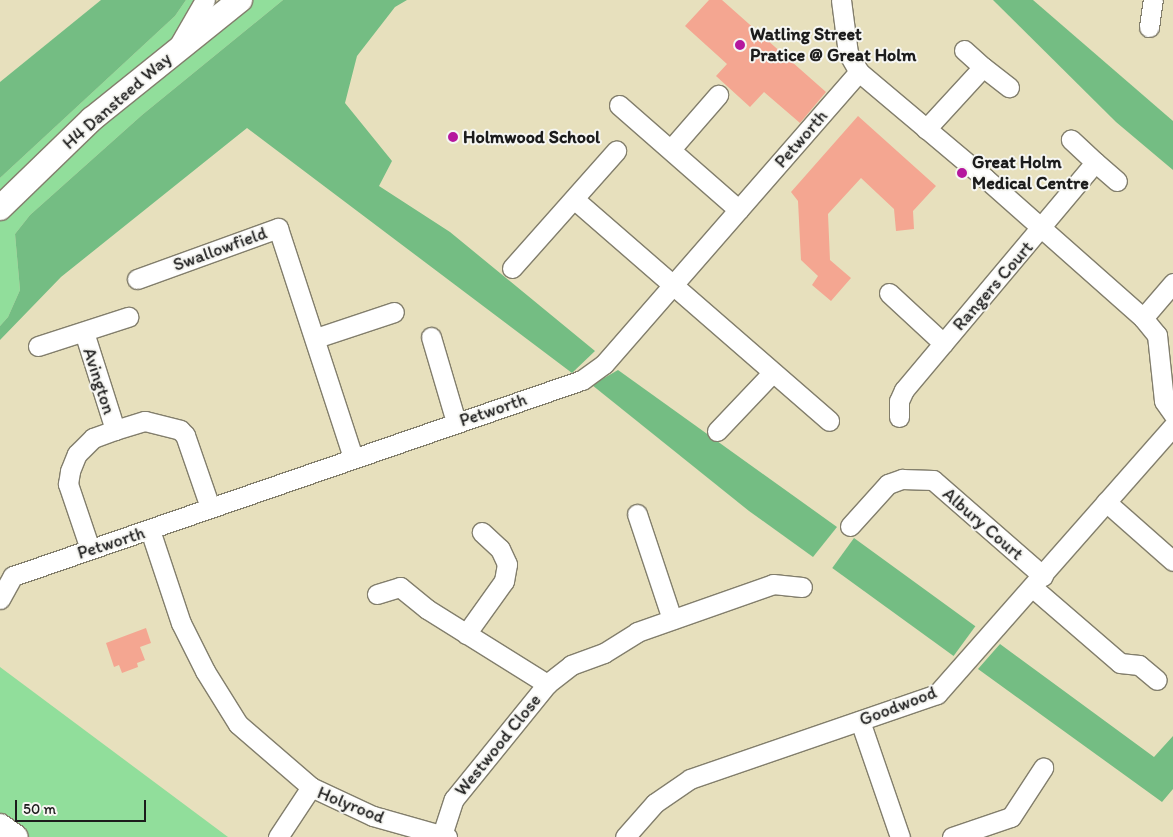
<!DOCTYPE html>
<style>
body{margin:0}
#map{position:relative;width:1173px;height:837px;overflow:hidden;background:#e7e0bd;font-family:Itim,sans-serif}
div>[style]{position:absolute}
.green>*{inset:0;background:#91de9b}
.forest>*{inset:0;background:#74bd83;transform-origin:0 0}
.building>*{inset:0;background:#f4a691}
.roads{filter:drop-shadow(1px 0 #827e6c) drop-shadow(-1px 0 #827e6c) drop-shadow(0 1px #827e6c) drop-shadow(0 -1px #827e6c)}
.minor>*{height:19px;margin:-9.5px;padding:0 9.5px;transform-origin:9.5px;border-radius:9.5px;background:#fff}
.tertiary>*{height:24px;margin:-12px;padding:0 12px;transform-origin:12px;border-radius:12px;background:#fff}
.dots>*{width:14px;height:14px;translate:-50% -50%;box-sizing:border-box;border:2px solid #f6f6f2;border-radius:50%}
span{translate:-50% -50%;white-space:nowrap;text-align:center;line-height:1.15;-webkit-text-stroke:4px #f6f6f2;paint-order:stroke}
.poi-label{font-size:18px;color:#1c1c1c;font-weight:700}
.left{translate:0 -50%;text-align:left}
.street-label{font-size:18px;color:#1c1c1c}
.scale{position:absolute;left:15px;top:800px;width:131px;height:22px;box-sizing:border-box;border:2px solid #1c1c1c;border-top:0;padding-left:6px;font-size:15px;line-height:18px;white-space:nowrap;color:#1c1c1c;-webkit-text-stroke:4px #f6f6f2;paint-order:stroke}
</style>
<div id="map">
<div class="green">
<div style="clip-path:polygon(186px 0,209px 0,178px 48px,240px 0,283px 0,142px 115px,30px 215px,15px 234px,20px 290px,8px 317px,0 326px,0 178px,175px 16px)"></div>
<div style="clip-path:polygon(0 667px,228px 837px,16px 837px,0 826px)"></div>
</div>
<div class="forest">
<div style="clip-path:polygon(101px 0,186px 0,175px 16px,0 178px,0 82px)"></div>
<div style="clip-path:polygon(283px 0,407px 0,395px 7px,357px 56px,345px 103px,392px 161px,379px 186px,450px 232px,595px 351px,572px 373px,247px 128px,61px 277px,0 340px,0 326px,8px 317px,20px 290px,15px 234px,30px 215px,142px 115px)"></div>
<div style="clip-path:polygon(993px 0,1033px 0,1173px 121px,1173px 170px,1116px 122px)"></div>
<div style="clip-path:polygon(618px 370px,837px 527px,813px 557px,749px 511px,592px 385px)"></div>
<div style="left:854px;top:538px;width:150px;height:37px;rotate:36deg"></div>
<div style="clip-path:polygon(1000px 644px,1154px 757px,1173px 736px,1173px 789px,1162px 802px,978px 669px)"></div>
</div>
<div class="building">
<div style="clip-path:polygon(709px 0,722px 0,826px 92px,800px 123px,764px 92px,750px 107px,716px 76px,727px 64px,685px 26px)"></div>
<div style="clip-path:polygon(858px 116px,936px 186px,913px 211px,914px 229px,896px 231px,894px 209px,861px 178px,828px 214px,830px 260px,851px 278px,831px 301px,812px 285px,818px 276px,801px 260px,798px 201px,791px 192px)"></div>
<div style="clip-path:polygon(146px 628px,151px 643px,140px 647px,145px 660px,137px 663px,138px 667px,122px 673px,119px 665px,114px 667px,106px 643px)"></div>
</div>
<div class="roads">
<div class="minor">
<div style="left:841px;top:0;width:53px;rotate:82.5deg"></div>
<div style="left:848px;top:53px;width:22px;rotate:60deg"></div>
<div style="left:859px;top:72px;width:165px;rotate:40.1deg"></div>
<div style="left:985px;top:178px;width:211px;rotate:41.5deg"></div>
<div style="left:1143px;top:318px;width:22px;rotate:51deg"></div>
<div style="left:1157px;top:335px;width:66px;rotate:83.9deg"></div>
<div style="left:1164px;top:401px;width:16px;rotate:55deg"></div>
<div style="left:1149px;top:27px;width:27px;rotate:-82deg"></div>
<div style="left:179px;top:45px;width:52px;rotate:-60deg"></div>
<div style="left:964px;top:50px;width:25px;rotate:42deg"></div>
<div style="left:619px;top:105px;width:159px;rotate:41.2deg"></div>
<div style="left:926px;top:129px;width:84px;rotate:-47.4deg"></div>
<div style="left:983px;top:67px;width:33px;rotate:38deg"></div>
<div style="left:671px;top:149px;width:72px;rotate:-49deg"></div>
<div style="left:1095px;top:162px;width:29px;rotate:41deg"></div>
<div style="left:574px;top:199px;width:338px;rotate:41deg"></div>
<div style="left:512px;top:268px;width:157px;rotate:-48.4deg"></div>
<div style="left:137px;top:279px;width:150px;rotate:-19.9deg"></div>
<div style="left:278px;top:228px;width:241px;rotate:71.9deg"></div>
<div style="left:889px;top:293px;width:74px;rotate:42.8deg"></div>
<div style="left:1143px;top:318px;width:46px;rotate:-49.4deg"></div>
<div style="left:84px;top:332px;width:103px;rotate:72.4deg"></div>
<div style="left:431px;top:337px;width:89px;rotate:73.6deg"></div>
<div style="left:316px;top:338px;width:82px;rotate:-18.4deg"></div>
<div style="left:38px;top:346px;width:95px;rotate:-17.9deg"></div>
<div style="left:899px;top:417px;width:16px;rotate:-90deg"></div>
<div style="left:899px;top:401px;width:12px;rotate:-66deg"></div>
<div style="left:904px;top:390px;width:297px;rotate:-50deg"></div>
<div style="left:1095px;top:162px;width:33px;rotate:-137deg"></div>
<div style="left:717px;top:431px;width:80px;rotate:-46.5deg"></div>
<div style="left:1106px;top:502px;width:89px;rotate:41.4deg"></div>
<div style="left:637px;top:514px;width:111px;rotate:71.6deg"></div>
<div style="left:850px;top:526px;width:57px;rotate:-47.9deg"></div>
<div style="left:888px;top:484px;width:15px;rotate:-20deg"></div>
<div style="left:902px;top:479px;width:31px;rotate:2deg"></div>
<div style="left:933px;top:480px;width:146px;rotate:41.1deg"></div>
<div style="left:150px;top:530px;width:98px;rotate:71.6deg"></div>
<div style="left:181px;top:623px;width:54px;rotate:63.4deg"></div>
<div style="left:205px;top:671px;width:62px;rotate:58.1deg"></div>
<div style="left:238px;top:724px;width:96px;rotate:40.8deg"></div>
<div style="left:311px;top:787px;width:68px;rotate:25.1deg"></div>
<div style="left:373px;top:816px;width:77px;rotate:15.8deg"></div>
<div style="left:90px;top:549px;width:69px;rotate:-108.7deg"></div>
<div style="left:68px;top:484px;width:13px;rotate:-81deg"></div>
<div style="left:70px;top:471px;width:18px;rotate:-68deg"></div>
<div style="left:77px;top:454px;width:23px;rotate:-45deg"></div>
<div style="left:93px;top:438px;width:23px;rotate:-20deg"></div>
<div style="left:115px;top:430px;width:31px;rotate:-17deg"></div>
<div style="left:145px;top:421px;width:36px;rotate:14deg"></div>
<div style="left:180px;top:430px;width:7px;rotate:45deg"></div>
<div style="left:185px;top:435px;width:76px;rotate:70.9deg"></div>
<div style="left:1032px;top:587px;width:116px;rotate:40.8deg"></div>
<div style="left:1120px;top:663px;width:19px;rotate:6deg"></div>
<div style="left:1139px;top:665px;width:23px;rotate:40deg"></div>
<div style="left:377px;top:594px;width:24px;rotate:-17deg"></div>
<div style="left:400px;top:587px;width:35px;rotate:39deg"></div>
<div style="left:427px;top:609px;width:142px;rotate:32deg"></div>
<div style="left:0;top:599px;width:26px;rotate:-61deg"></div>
<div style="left:13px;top:576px;width:602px;rotate:-19.01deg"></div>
<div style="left:582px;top:380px;width:27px;rotate:-36deg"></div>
<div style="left:604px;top:364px;width:388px;rotate:-48.9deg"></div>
<div style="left:466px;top:634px;width:65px;rotate:-54.4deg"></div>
<div style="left:504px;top:581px;width:17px;rotate:-80deg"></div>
<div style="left:507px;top:564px;width:17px;rotate:-115deg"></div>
<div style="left:500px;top:549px;width:25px;rotate:-137deg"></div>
<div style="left:860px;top:721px;width:123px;rotate:71deg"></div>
<div style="left:442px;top:835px;width:38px;rotate:-72deg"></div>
<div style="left:454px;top:799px;width:148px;rotate:-51deg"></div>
<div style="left:547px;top:684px;width:31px;rotate:-38deg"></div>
<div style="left:571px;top:665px;width:35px;rotate:-20deg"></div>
<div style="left:604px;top:653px;width:39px;rotate:-32deg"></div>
<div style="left:637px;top:632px;width:144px;rotate:-19.4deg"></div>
<div style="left:773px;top:584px;width:29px;rotate:6deg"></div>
<div style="left:278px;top:837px;width:60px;rotate:-56.6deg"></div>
<div style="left:625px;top:837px;width:45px;rotate:-48.6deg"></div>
<div style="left:655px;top:803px;width:42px;rotate:-34.4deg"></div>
<div style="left:690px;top:779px;width:261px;rotate:-19deg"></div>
<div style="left:937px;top:694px;width:357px;rotate:-48.6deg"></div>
<div style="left:952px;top:837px;width:62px;rotate:-18.7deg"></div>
<div style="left:1011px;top:817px;width:59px;rotate:-56.9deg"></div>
</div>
<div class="tertiary">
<div style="left:0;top:208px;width:128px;rotate:-44.1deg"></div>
<div style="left:92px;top:119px;width:190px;rotate:-38.8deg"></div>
<div style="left:0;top:826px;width:19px;rotate:35deg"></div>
</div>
</div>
<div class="dots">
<div style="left:740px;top:45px;background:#b5179e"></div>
<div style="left:453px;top:137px;background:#b5179e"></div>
<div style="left:962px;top:173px;background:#b5179e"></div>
</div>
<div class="poi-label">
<span class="left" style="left:750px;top:45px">Watling Street<br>Pratice @ Great Holm</span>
<span class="left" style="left:463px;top:137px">Holmwood School</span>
<span class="left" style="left:972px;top:173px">Great Holm<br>Medical Centre</span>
</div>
<div class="street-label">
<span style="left:117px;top:101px;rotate:-41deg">H4 Dansteed Way</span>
<span style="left:801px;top:139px;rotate:-49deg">Petworth</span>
<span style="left:220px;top:249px;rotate:-20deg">Swallowfield</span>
<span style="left:993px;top:286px;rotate:-49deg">Rangers Court</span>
<span style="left:99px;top:381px;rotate:72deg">Avington</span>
<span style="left:493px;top:410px;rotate:-19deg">Petworth</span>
<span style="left:983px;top:524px;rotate:41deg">Albury Court</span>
<span style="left:111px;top:543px;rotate:-18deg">Petworth</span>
<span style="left:898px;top:706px;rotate:-21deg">Goodwood</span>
<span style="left:498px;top:745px;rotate:-51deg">Westwood Close</span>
<span style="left:351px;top:805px;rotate:22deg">Holyrood</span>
</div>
<div class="scale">50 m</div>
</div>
